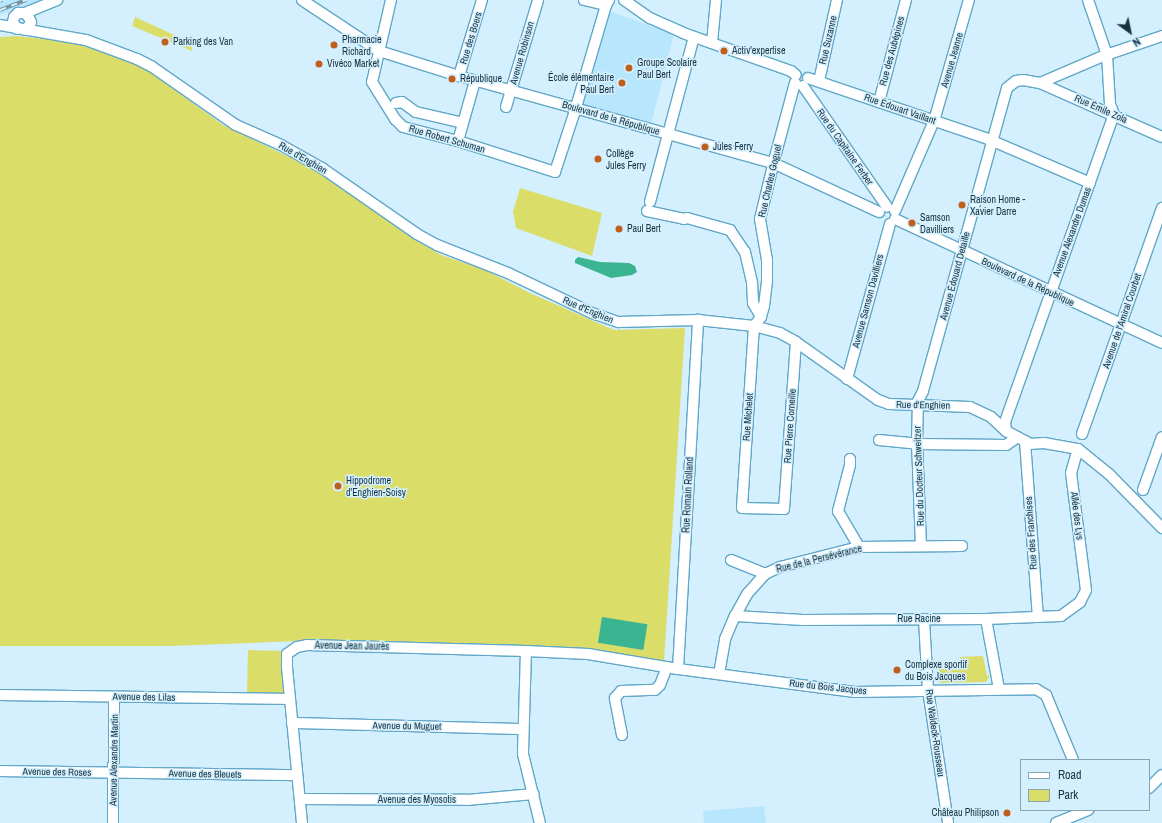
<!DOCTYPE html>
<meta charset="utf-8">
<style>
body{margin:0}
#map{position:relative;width:1162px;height:823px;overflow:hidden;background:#d4effd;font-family:"Archivo Narrow",sans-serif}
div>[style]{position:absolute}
.built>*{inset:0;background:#b8e6fd}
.green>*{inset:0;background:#dbdd69}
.water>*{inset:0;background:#3bb491;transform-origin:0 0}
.roads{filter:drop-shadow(1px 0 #61a7c8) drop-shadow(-1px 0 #61a7c8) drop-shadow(0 1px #61a7c8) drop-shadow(0 -1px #61a7c8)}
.minor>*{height:10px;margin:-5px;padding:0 5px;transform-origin:5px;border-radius:5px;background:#fff}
.rail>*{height:3.5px;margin-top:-1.75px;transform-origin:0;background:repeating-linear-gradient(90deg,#d4effd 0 6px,#718d9b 0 12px);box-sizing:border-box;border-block:1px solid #718d9b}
.dots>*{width:11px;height:11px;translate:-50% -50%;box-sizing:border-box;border:2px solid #d4effd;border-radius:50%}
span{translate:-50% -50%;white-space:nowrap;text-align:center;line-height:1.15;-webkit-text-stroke:3px #d4effd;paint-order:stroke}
.street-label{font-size:10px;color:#163341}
.poi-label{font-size:10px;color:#163341}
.left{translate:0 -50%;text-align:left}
.right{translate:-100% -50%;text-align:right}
.legend{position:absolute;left:1020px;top:759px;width:130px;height:52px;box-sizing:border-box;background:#d4effd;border:1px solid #88a4b2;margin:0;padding:5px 7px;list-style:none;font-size:12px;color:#163341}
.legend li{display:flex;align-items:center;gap:8px;height:20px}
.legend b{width:20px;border:1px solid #88a4b2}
.north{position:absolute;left:1110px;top:12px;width:40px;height:40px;-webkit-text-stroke:3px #d4effd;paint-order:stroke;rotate:147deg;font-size:11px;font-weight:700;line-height:16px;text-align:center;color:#163341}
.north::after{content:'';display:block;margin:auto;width:14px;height:18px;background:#163341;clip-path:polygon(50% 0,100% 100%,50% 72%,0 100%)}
</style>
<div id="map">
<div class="built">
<div style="clip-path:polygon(0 0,41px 0,0 15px)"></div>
<div style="clip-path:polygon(612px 12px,674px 34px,651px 124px,584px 106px,582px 101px,607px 15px)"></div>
<div style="clip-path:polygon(764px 806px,766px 823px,704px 823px,703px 811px)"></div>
</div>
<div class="green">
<div style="clip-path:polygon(135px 17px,192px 43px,192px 51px,132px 26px)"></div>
<div style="clip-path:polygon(17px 36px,63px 41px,87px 46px,125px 59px,147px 70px,223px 125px,316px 170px,419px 242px,441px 255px,485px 270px,530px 293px,614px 330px,685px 328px,664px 662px,605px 651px,573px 648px,299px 641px,171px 646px,0 646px,0 37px)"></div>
<div style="clip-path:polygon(520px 188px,602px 213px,592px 256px,516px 228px,513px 212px)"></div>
<div style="clip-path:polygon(248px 650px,286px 651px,285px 692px,281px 695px,247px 694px)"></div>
<div style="clip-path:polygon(983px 656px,987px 676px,990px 675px,986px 682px,940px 683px,939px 669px,960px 670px,960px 657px)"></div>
</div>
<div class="water">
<div style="clip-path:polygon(578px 257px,600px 262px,629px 263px,635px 266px,637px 272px,632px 275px,611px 278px,575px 263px,575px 260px)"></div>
<div style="left:602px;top:617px;width:46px;height:26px;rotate:9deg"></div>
</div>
<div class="roads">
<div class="minor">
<div style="left:302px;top:0;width:92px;rotate:33.5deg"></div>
<div style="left:379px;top:51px;width:84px;rotate:17.4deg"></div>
<div style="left:459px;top:76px;width:326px;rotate:15.5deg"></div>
<div style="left:773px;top:163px;width:117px;rotate:24.8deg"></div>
<div style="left:391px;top:0;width:84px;rotate:103deg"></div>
<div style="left:372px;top:82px;width:44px;rotate:58.1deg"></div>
<div style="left:395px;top:119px;width:11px;rotate:45deg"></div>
<div style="left:403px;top:127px;width:57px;rotate:14.3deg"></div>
<div style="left:458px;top:141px;width:102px;rotate:17.7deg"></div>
<div style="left:555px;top:172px;width:61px;rotate:-71.9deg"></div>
<div style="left:574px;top:114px;width:114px;rotate:-73.6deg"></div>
<div style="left:606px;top:5px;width:6px;rotate:-59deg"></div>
<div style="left:584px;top:0;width:23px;rotate:13deg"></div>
<div style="left:624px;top:0;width:32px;rotate:35deg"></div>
<div style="left:650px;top:18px;width:36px;rotate:24deg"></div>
<div style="left:683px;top:33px;width:114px;rotate:19.4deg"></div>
<div style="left:791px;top:71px;width:6px;rotate:39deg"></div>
<div style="left:1088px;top:0;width:58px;rotate:70.9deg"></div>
<div style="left:1107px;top:55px;width:49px;rotate:86.5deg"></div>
<div style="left:1110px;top:104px;width:12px;rotate:70deg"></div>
<div style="left:25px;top:13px;width:35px;rotate:-22deg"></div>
<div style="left:0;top:25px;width:87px;rotate:9.9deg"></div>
<div style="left:86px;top:40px;width:54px;rotate:20.4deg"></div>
<div style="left:137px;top:59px;width:16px;rotate:27deg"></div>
<div style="left:151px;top:66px;width:103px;rotate:34.8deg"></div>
<div style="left:236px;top:125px;width:49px;rotate:24deg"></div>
<div style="left:281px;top:145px;width:47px;rotate:29.3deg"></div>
<div style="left:322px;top:168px;width:116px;rotate:34.8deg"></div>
<div style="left:417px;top:234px;width:23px;rotate:29deg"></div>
<div style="left:437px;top:245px;width:76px;rotate:21.5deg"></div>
<div style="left:508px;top:273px;width:93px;rotate:25.5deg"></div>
<div style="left:592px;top:313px;width:28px;rotate:19deg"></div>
<div style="left:618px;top:322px;width:80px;rotate:-1.4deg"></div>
<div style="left:698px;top:320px;width:56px;rotate:6.1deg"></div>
<div style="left:754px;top:326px;width:27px;rotate:15deg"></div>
<div style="left:780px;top:333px;width:18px;rotate:29deg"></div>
<div style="left:796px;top:342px;width:100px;rotate:35.3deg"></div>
<div style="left:878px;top:400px;width:12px;rotate:20deg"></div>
<div style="left:889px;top:404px;width:81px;rotate:2.1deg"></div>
<div style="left:970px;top:407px;width:23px;rotate:25deg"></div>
<div style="left:991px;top:417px;width:21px;rotate:43deg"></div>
<div style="left:1006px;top:431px;width:27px;rotate:28deg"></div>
<div style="left:1030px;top:444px;width:14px;rotate:-4deg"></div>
<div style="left:1044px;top:443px;width:35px;rotate:10deg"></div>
<div style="left:1078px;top:449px;width:40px;rotate:39deg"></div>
<div style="left:1109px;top:474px;width:76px;rotate:45.5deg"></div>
<div style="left:17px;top:29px;width:8px;rotate:-120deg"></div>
<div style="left:13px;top:22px;width:5px;rotate:-79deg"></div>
<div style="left:14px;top:17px;width:6px;rotate:-45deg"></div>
<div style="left:18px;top:13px;width:6px"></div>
<div style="left:24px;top:13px;width:5px;rotate:37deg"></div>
<div style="left:28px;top:16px;width:7px;rotate:63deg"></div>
<div style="left:31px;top:22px;width:4px;rotate:117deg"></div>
<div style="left:29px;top:26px;width:6px;rotate:141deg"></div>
<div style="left:712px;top:43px;width:43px;rotate:-84.7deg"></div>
<div style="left:459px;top:76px;width:79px;rotate:-73.2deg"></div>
<div style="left:808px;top:78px;width:190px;rotate:18.7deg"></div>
<div style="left:988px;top:139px;width:111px;rotate:23.3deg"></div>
<div style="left:819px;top:81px;width:83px;rotate:-77.5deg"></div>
<div style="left:1040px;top:83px;width:69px;rotate:-23.2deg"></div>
<div style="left:1103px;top:56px;width:62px;rotate:-18.7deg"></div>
<div style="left:803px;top:86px;width:147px;rotate:55.2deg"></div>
<div style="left:879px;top:102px;width:106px;rotate:-75.2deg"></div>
<div style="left:396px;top:103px;width:6px;rotate:-9deg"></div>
<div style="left:402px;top:102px;width:17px;rotate:36deg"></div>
<div style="left:416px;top:112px;width:48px;rotate:13.2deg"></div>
<div style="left:506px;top:107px;width:112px;rotate:-73.3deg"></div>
<div style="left:458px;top:141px;width:62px;rotate:-74.2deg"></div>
<div style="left:650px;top:202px;width:171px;rotate:-75.1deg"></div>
<div style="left:647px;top:211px;width:38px;rotate:12deg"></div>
<div style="left:684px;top:219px;width:3px;rotate:-18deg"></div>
<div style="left:687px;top:218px;width:45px;rotate:15.6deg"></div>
<div style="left:730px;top:230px;width:27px;rotate:56deg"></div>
<div style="left:745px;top:252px;width:32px;rotate:77deg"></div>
<div style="left:752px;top:283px;width:20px;rotate:87deg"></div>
<div style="left:753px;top:303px;width:16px;rotate:60deg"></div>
<div style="left:895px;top:211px;width:98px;rotate:-66.6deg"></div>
<div style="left:934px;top:121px;width:126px;rotate:-73.9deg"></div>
<div style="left:895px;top:219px;width:294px;rotate:24.9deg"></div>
<div style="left:754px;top:326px;width:182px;rotate:93.8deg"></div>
<div style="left:742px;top:508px;width:42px;rotate:1.4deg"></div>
<div style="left:784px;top:509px;width:167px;rotate:-85.9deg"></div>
<div style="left:754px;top:326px;width:11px;rotate:-52deg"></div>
<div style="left:761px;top:317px;width:11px;rotate:-75deg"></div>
<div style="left:764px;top:306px;width:26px;rotate:-83deg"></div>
<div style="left:767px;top:280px;width:20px;rotate:-90deg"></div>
<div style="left:767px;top:260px;width:42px;rotate:-99.7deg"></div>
<div style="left:760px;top:219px;width:64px;rotate:-76.4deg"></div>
<div style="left:775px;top:157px;width:77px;rotate:-74.9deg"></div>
<div style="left:847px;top:379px;width:161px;rotate:-74.5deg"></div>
<div style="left:1006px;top:431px;width:9px;rotate:-96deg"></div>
<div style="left:1005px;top:422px;width:326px;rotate:-70.5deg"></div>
<div style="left:1082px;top:434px;width:240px;rotate:-70.5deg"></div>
<div style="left:879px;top:440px;width:41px;rotate:5.6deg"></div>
<div style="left:920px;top:444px;width:86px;rotate:0.7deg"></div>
<div style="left:1006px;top:445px;width:14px;rotate:-34deg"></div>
<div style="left:1025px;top:441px;width:176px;rotate:85.8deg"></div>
<div style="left:850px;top:459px;width:6px;rotate:90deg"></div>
<div style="left:850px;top:465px;width:48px;rotate:104.6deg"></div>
<div style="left:838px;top:511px;width:42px;rotate:59.7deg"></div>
<div style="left:1143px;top:490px;width:56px;rotate:-70.3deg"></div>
<div style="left:921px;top:546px;width:104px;rotate:-92.2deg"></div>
<div style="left:917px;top:442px;width:41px;rotate:-88.6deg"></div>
<div style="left:918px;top:401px;width:11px;rotate:-63deg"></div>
<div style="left:923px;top:391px;width:314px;rotate:-74.5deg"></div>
<div style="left:1007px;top:88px;width:11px;rotate:-38deg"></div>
<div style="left:1016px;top:81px;width:7px;rotate:-8deg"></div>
<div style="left:1023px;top:80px;width:17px;rotate:10deg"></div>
<div style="left:1040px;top:83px;width:133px;rotate:23.9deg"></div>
<div style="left:731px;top:560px;width:37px;rotate:22deg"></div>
<div style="left:735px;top:616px;width:68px;rotate:3.4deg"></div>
<div style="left:803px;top:620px;width:183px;rotate:-0.3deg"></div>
<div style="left:986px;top:619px;width:75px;rotate:-2.3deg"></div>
<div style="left:1061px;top:616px;width:24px;rotate:-36deg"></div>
<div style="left:1080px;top:602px;width:13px;rotate:-63deg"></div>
<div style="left:1086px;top:590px;width:118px;rotate:-97.3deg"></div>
<div style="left:1071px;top:473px;width:25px;rotate:-74deg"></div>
<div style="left:924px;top:619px;width:71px;rotate:86.8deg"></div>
<div style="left:928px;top:690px;width:134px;rotate:81.4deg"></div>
<div style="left:986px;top:619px;width:71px;rotate:79.5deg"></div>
<div style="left:526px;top:651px;width:103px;rotate:91.7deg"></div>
<div style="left:523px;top:754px;width:71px;rotate:76.2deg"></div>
<div style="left:678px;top:669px;width:350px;rotate:-86.7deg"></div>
<div style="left:719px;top:674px;width:36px;rotate:-80deg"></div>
<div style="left:725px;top:639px;width:25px;rotate:-67deg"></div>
<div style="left:735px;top:616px;width:26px;rotate:-61deg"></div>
<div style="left:748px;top:593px;width:25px;rotate:-48deg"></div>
<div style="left:765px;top:574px;width:17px;rotate:-25deg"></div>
<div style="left:780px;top:567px;width:81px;rotate:-14.2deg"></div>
<div style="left:859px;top:547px;width:103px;rotate:-0.6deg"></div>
<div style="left:0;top:695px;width:289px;rotate:0.8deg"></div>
<div style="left:292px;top:723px;width:231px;rotate:1.5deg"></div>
<div style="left:622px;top:735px;width:38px;rotate:-101deg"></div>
<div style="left:615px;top:698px;width:9px;rotate:-49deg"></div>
<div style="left:621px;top:691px;width:34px;rotate:-2deg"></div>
<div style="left:655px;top:690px;width:7px;rotate:-45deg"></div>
<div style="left:660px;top:685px;width:19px;rotate:-69deg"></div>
<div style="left:0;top:771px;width:297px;rotate:0.8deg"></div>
<div style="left:1149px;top:788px;width:18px;rotate:-45deg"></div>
<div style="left:300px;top:799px;width:167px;rotate:0.3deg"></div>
<div style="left:467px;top:800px;width:67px;rotate:-5.1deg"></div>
<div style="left:113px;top:823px;width:126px;rotate:-89.5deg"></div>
<div style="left:302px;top:823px;width:157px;rotate:-95.5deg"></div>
<div style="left:287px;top:667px;width:13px;rotate:-90deg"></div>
<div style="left:287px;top:654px;width:12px;rotate:-35deg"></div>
<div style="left:297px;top:647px;width:10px;rotate:-11deg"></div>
<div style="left:307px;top:645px;width:219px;rotate:1.6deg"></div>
<div style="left:526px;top:651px;width:62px;rotate:2.8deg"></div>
<div style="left:588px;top:654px;width:91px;rotate:9.5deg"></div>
<div style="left:678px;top:669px;width:178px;rotate:7.4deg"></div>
<div style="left:855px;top:692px;width:181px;rotate:-0.9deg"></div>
<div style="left:1036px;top:689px;width:12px;rotate:31deg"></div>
<div style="left:1046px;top:695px;width:70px;rotate:67.4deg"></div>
<div style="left:1056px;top:823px;width:35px;rotate:-22deg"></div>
</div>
</div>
<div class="rail">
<div style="left:0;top:1px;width:2px;rotate:-27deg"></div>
<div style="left:0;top:10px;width:28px;rotate:-21deg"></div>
</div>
<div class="dots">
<div style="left:165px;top:42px;background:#c05f1d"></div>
<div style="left:334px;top:45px;background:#c05f1d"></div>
<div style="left:724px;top:51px;background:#c05f1d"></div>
<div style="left:319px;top:64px;background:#c05f1d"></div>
<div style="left:629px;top:68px;background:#c05f1d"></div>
<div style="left:452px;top:79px;background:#c05f1d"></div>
<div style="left:622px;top:83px;background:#c05f1d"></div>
<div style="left:705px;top:147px;background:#c05f1d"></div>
<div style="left:598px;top:159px;background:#c05f1d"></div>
<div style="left:962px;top:205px;background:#c05f1d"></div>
<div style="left:912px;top:223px;background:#c05f1d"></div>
<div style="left:619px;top:229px;background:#c05f1d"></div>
<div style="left:338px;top:486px;background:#c05f1d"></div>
<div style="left:897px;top:670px;background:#c05f1d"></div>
<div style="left:1007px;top:813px;background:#c05f1d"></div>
</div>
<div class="street-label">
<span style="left:471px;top:38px;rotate:-73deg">Rue des Boers</span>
<span style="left:828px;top:40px;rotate:-77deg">Rue Suzanne</span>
<span style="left:892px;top:51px;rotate:-75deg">Rue des Aubépines</span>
<span style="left:522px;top:53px;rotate:-74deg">Avenue Robinson</span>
<span style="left:952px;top:60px;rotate:-74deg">Avenue Jeanne</span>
<span style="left:900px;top:109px;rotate:19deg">Rue Édouart Vaillant</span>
<span style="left:1101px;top:109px;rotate:24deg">Rue Émile Zola</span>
<span style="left:611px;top:118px;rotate:16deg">Boulevard de la République</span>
<span style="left:447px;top:139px;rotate:16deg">Rue Robert Schuman</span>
<span style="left:845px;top:147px;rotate:55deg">Rue du Capitaine Ferber</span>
<span style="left:303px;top:158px;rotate:30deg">Rue d'Enghien</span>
<span style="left:770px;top:181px;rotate:-77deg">Rue Charles Goguel</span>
<span style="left:1072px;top:232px;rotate:-70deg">Avenue Alexandre Dumas</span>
<span style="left:955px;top:276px;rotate:-75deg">Avenue Édouard Detaille</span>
<span style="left:1028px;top:282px;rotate:25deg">Boulevard de la République</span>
<span style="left:868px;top:301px;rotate:-75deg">Avenue Samson Davilliers</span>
<span style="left:588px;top:310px;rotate:23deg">Rue d'Enghien</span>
<span style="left:1122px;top:321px;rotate:-71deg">Avenue de l'Amiral Courbet</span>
<span style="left:923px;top:405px;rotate:1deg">Rue d'Enghien</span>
<span style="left:748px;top:417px;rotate:-86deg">Rue Michelet</span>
<span style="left:790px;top:426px;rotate:-86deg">Rue Pierre Corneille</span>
<span style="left:919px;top:476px;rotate:-92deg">Rue du Docteur Schweitzer</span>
<span style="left:688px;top:495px;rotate:-87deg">Rue Romain Rolland</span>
<span style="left:1077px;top:516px;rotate:83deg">Allée des Lys</span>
<span style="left:1031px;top:533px;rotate:-94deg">Rue des Franchises</span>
<span style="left:819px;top:559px;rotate:-14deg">Rue de la Persévérance</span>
<span style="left:919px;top:619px">Rue Racine</span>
<span style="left:352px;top:646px;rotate:1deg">Avenue Jean Jaurès</span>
<span style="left:828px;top:687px;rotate:6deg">Rue du Bois Jacques</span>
<span style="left:144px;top:697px;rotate:1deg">Avenue des Lilas</span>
<span style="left:407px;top:726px;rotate:1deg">Avenue du Muguet</span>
<span style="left:935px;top:733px;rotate:82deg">Rue Waldeck-Rousseau</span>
<span style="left:114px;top:760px;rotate:-89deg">Avenue Alexandre Martin</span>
<span style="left:57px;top:772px;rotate:1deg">Avenue des Roses</span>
<span style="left:205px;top:774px;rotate:1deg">Avenue des Bleuets</span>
<span style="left:417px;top:800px">Avenue des Myosotis</span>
</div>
<div class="poi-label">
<span class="left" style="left:342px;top:45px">Pharmacie<br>Richard</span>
<span class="left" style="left:173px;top:42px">Parking des Van</span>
<span class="left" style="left:732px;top:51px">Activ'expertise</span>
<span class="left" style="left:637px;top:68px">Groupe Scolaire<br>Paul Bert</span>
<span class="left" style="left:327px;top:64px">Vivéco Market</span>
<span class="right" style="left:614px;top:83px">École élémentaire<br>Paul Bert</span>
<span class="left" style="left:460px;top:79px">République</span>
<span class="left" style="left:713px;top:147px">Jules Ferry</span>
<span class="left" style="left:606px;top:159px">Collège<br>Jules Ferry</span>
<span class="left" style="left:970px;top:205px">Raison Home -<br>Xavier Darre</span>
<span class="left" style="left:920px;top:223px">Samson<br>Davilliers</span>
<span class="left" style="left:627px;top:229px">Paul Bert</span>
<span class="left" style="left:346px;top:486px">Hippodrome<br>d'Enghien-Soisy</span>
<span class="left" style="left:905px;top:670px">Complexe sportif<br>du Bois Jacques</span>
<span class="right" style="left:999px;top:813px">Château Philipson</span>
</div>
<ul class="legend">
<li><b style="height:5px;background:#fff"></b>Road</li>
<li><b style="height:11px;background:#dbdd69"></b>Park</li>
</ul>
<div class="north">N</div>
</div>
